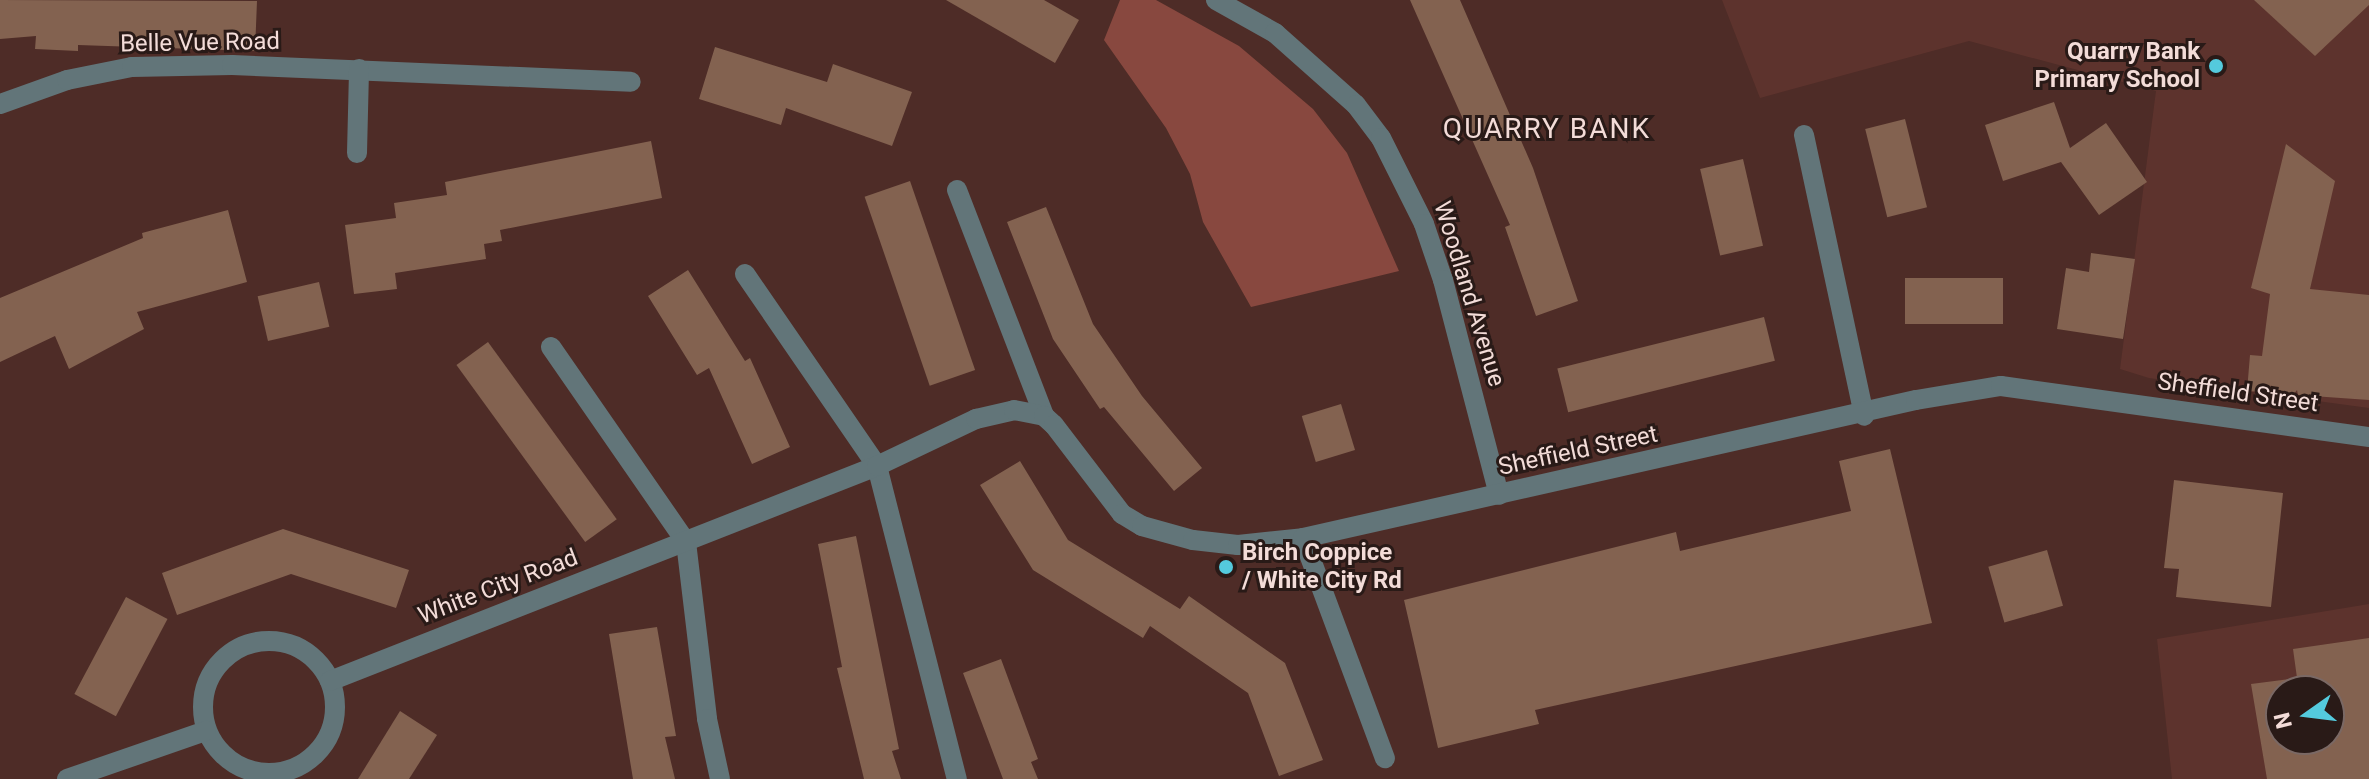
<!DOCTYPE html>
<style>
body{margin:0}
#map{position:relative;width:2369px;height:779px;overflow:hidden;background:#4e2c27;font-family:Roboto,sans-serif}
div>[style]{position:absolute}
.built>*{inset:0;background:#5d332d}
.green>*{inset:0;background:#88483f}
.building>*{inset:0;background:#836250;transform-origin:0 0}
.minor>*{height:20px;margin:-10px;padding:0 10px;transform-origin:10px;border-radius:10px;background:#627579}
.minor>.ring{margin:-10px;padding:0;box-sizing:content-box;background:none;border:20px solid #627579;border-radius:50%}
.dots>*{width:22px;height:22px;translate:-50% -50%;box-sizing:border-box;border:4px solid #291a17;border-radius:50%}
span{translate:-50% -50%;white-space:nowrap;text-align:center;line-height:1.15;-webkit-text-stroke:6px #291a17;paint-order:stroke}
.street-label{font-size:24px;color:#f3dcd8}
.poi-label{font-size:24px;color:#f3dcd8;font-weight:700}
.right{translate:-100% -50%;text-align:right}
.left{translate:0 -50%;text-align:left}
.quarter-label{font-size:28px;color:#f3dcd8;letter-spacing:2px}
.north{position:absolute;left:2265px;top:675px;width:80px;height:80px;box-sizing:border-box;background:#291a17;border:2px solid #7a6864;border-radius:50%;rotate:256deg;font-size:22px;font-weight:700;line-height:32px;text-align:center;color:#f3dcd8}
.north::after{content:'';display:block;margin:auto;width:28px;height:36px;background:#54cadd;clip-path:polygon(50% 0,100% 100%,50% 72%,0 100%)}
</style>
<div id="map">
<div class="built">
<div style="clip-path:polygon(1722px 0,2369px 0,2369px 408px,2149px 378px,2120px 369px,2156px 91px,1969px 41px,1760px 98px)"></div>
<div style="clip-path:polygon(evenodd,2369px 604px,2369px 779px,2172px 779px,2157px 639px,2369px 604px,2281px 691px,2329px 691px,2329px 739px,2281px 739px,2281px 691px)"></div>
</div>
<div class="green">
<div style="clip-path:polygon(1120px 0,1156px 0,1239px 46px,1313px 109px,1347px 153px,1399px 271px,1251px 307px,1203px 222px,1190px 174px,1166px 128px,1104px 40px)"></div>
</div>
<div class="building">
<div style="clip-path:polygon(0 0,257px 1px,255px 51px,78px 45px,78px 51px,35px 49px,36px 36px,0 39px)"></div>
<div style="clip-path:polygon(946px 0,1044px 0,1079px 20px,1055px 63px)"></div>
<div style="clip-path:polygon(1410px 0,1460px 0,1533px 168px,1578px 301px,1536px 316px,1505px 227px,1510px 225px)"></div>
<div style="clip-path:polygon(2254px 0,2369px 0,2369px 5px,2315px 56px)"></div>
<div style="clip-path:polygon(715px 47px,827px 82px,833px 64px,912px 92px,892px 146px,786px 108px,781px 125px,699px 99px)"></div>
<div style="clip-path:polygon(2054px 102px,2070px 148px,2106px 123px,2147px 182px,2099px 215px,2061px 162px,2003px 181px,1985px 125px)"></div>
<div style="left:1905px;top:119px;width:91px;height:41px;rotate:76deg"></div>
<div style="clip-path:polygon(651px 141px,662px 198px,500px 230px,502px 241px,484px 244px,486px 259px,395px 273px,397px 289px,354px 294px,345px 225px,396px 218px,394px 203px,447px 195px,445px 182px)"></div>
<div style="clip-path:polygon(2286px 144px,2335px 181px,2310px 289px,2369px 295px,2369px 400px,2298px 395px,2297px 390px,2294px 394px,2247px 391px,2250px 355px,2262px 356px,2270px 294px,2251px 288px)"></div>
<div style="left:1743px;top:159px;width:89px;height:44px;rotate:77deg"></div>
<div style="left:910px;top:181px;width:200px;height:48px;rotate:71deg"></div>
<div style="clip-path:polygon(1046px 207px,1093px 324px,1142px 396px,1202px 468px,1174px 491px,1104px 407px,1100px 409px,1053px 339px,1007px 222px)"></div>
<div style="clip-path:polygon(228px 210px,247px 282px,137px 312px,144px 329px,69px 369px,55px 336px,0 362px,0 298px,143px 238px,142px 233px)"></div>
<div style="clip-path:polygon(2091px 253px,2135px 259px,2123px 339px,2057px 329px,2066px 268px,2089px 272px)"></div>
<div style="clip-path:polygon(688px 270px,745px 361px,750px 358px,790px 447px,752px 464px,709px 368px,697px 375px,648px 296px)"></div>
<div style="left:2003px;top:278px;width:46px;height:98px;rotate:90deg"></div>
<div style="left:319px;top:282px;width:46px;height:63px;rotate:77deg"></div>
<div style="left:1764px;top:317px;width:45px;height:213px;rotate:76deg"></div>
<div style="left:488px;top:342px;width:219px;height:39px;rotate:54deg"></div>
<div style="left:1341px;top:404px;width:48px;height:41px;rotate:73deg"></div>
<div style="clip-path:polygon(1890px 449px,1932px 623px,1535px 710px,1539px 724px,1438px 748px,1404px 600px,1676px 532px,1680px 551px,1851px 511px,1839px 461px)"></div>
<div style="clip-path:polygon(1020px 461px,1068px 540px,1180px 609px,1189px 596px,1285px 663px,1323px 760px,1279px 776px,1248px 693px,1150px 626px,1143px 638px,1033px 570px,980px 485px)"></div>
<div style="clip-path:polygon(2174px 480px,2283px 493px,2271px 607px,2176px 597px,2179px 569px,2164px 568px)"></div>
<div style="clip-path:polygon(283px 529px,409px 570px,396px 608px,291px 574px,177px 615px,162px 573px)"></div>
<div style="clip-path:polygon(856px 536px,899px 749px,892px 751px,901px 779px,864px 779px,837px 668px,842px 667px,818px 544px)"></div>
<div style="left:2047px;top:550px;width:58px;height:61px;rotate:74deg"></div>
<div style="left:126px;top:597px;width:47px;height:110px;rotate:28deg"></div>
<div style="clip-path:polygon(657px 627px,676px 736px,665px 737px,675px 779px,633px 779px,609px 634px)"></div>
<div style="clip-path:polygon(evenodd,2369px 638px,2369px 779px,2267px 779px,2251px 684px,2297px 678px,2293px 649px,2369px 638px,2281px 691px,2329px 691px,2329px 739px,2281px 739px,2281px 691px)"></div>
<div style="clip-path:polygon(1001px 659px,1038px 759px,1031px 762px,1038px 779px,1003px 779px,963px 673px)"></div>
<div style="clip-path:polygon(400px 711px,437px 735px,409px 779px,358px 779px)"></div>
</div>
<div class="minor">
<div style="left:1216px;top:0;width:68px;rotate:29.2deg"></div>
<div style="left:1275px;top:33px;width:108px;rotate:41.6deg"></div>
<div style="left:1356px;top:105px;width:41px;rotate:52.9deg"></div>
<div style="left:1381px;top:138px;width:96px;rotate:63.4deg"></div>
<div style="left:1424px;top:224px;width:59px;rotate:71.3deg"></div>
<div style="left:1443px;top:280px;width:222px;rotate:75.4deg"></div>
<div style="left:0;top:104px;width:71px;rotate:-19.7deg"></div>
<div style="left:67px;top:80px;width:66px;rotate:-11.3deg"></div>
<div style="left:132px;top:67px;width:100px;rotate:-1.1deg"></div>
<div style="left:232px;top:65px;width:399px;rotate:2.4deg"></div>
<div style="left:1804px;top:135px;width:287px;rotate:77.9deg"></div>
<div style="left:357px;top:153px;width:84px;rotate:-88.6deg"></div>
<div style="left:957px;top:190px;width:242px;rotate:68.9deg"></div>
<div style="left:745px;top:274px;width:233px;rotate:55.5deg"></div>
<div style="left:877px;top:466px;width:323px;rotate:75.7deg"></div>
<div style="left:551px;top:347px;width:237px;rotate:55.3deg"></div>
<div style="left:686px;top:542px;width:178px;rotate:83.2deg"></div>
<div style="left:707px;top:719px;width:61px;rotate:77.8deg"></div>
<div style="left:1303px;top:538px;width:235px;rotate:69.6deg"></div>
<div class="ring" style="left:203px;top:641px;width:112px;height:112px"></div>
<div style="left:330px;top:681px;width:588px;rotate:-21.46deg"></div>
<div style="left:877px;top:466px;width:110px;rotate:-25.4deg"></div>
<div style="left:976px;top:419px;width:39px;rotate:-13deg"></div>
<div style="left:1014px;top:410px;width:31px;rotate:11deg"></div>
<div style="left:1044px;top:416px;width:13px;rotate:42deg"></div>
<div style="left:1054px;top:425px;width:112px;rotate:52.6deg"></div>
<div style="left:1122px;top:514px;width:23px;rotate:31deg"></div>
<div style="left:1142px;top:526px;width:53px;rotate:15.4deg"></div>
<div style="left:1193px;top:540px;width:45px;rotate:6.3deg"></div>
<div style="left:1238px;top:545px;width:65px;rotate:-6.1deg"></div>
<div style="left:1303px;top:538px;width:628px;rotate:-12.69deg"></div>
<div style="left:1916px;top:400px;width:86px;rotate:-9.4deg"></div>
<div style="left:2001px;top:386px;width:372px;rotate:7.9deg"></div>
<div style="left:67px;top:779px;width:147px;rotate:-19.1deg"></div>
</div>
<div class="dots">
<div style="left:2216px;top:66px;background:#54cadd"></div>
<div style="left:1226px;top:567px;background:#54cadd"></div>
</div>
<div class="street-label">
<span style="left:200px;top:43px;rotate:-1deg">Belle Vue Road</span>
<span style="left:1469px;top:294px;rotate:73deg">Woodland Avenue</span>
<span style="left:2238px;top:393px;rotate:8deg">Sheffield Street</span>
<span style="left:1578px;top:451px;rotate:-12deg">Sheffield Street</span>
<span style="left:498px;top:587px;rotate:-21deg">White City Road</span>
</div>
<div class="poi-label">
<span class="right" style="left:2200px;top:66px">Quarry Bank<br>Primary School</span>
<span class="left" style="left:1242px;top:567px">Birch Coppice<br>/ White City Rd</span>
</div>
<div class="quarter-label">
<span style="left:1547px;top:129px">QUARRY BANK</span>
</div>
<div class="north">N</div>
</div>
